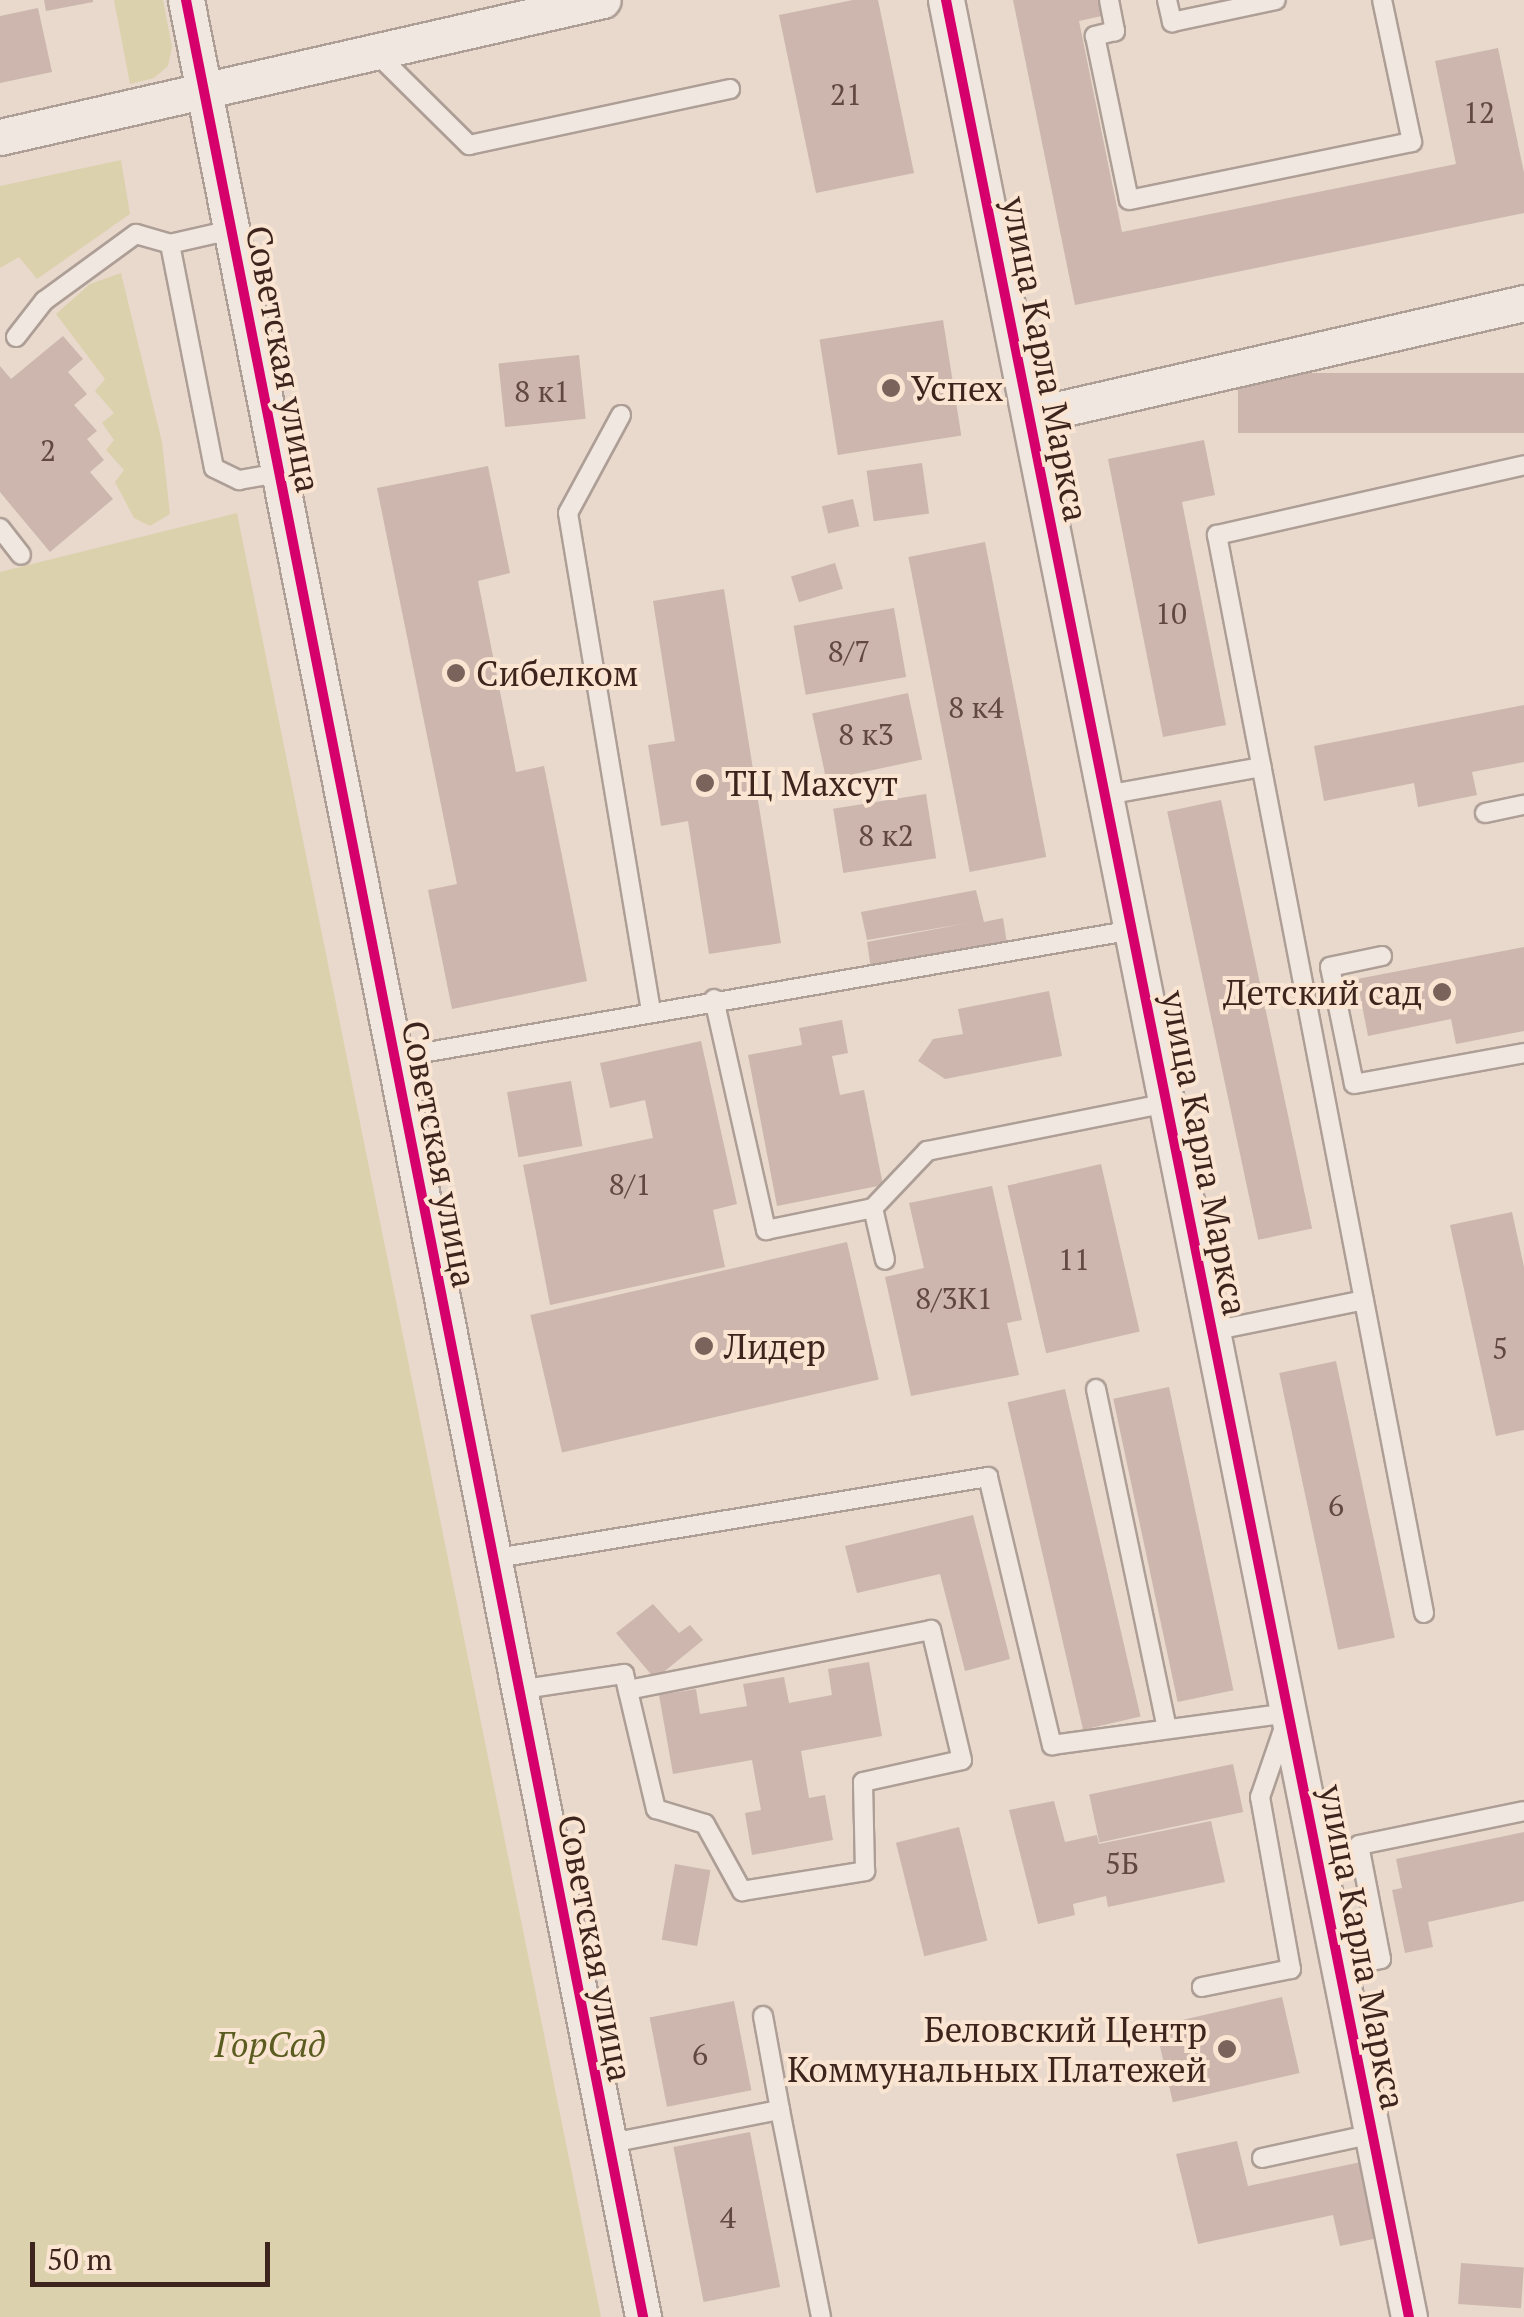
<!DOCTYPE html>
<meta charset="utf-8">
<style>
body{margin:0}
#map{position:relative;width:1524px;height:2317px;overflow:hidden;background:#e8d9cc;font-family:"PT Serif",serif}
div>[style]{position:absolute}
.green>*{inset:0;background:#dcd1ad}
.building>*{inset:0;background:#ccb6ad;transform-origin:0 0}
.roads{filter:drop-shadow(2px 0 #ad9e96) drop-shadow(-2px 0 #ad9e96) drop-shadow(0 2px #ad9e96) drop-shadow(0 -2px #ad9e96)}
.lane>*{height:18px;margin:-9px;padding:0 9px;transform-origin:9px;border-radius:9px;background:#efe7e0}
.street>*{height:35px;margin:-17.5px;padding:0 17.5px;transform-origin:17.5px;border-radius:17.5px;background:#efe7e0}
.cycleway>*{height:10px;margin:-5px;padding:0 5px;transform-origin:5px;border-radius:5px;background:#d6006c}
.dots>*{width:28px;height:28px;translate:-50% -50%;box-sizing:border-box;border:5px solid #fae5d2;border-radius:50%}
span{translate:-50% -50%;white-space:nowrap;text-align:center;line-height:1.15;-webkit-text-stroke:8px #fae5d2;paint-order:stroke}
.number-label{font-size:30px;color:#614840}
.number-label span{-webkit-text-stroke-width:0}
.street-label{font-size:35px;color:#3d241c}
.poi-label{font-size:35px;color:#3d241c}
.left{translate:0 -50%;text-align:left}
.right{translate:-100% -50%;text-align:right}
.park-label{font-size:35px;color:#5b5c20;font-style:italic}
.scale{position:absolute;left:30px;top:2242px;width:240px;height:45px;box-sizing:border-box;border:5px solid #3d241c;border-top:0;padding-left:12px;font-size:30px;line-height:35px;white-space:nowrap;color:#3d241c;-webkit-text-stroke:8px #fae5d2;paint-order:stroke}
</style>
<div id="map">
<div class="green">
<div style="clip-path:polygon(114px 0,163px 0,172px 47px,168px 66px,154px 78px,130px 84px)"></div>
<div style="clip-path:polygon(121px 160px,130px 214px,37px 279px,19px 257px,0 268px,0 186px)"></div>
<div style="clip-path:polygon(121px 273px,162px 442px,170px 514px,150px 526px,134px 518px,115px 482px,124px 470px,106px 450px,114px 440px,102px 423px,114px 413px,95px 391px,105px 379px,56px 314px,90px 284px)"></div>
<div style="clip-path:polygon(237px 513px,601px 2317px,0 2317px,0 572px)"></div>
</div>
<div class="building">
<div style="clip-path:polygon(44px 0,93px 0,93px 2px,46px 11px)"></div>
<div style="clip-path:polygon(853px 0,878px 0,914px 173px,816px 193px,779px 15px)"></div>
<div style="clip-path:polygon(1013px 0,1103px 0,1106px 15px,1079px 21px,1122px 232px,1456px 164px,1435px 61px,1498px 48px,1524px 173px,1524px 213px,1075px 305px)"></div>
<div style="clip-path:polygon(38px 8px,52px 72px,0 83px,0 16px)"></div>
<div style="left:943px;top:320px;width:117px;height:125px;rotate:81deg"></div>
<div style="clip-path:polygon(63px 336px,83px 359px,68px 372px,87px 394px,74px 405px,97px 431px,87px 439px,104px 460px,90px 472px,113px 499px,50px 552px,0 492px,0 366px,11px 379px)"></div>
<div style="left:579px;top:355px;width:64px;height:81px;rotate:84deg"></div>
<div style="left:1524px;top:373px;width:60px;height:286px;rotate:90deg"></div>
<div style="clip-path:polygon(1204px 440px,1215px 495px,1182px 502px,1226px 725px,1163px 737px,1108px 459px)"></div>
<div style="left:922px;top:463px;width:51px;height:56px;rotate:82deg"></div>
<div style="clip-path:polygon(488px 466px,510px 573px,478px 581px,516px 772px,544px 766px,587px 981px,452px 1009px,428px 890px,457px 884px,377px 488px)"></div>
<div style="left:853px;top:499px;width:28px;height:32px;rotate:77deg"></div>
<div style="left:985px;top:542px;width:321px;height:78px;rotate:79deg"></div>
<div style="left:835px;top:563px;width:27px;height:46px;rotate:73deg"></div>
<div style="clip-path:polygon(724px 589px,781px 943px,709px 954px,688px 821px,661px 826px,648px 745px,675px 741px,653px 601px)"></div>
<div style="left:894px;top:608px;width:70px;height:102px;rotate:80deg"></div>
<div style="left:908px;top:693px;width:68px;height:98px;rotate:78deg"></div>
<div style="clip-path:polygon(1524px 705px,1524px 762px,1472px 772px,1477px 795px,1418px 807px,1414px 783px,1324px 801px,1314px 746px)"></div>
<div style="left:926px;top:794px;width:65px;height:94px;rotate:81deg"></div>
<div style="left:1221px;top:800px;width:438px;height:55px;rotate:78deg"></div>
<div style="clip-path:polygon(976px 890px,984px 922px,1003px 918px,1007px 944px,871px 969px,867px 942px,968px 923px,867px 940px,861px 912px)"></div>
<div style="clip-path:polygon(1524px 947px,1524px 1031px,1456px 1044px,1451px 1019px,1368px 1036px,1357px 979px)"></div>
<div style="clip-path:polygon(1049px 991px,1062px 1056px,945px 1079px,918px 1061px,933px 1039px,963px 1034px,958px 1009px)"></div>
<div style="clip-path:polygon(842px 1020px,848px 1053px,832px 1056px,840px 1095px,864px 1090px,883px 1185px,777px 1206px,748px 1055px,802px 1045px,799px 1028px)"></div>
<div style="clip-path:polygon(701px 1041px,737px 1204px,713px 1210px,725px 1267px,550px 1305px,523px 1165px,653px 1138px,645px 1100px,610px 1108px,600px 1063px)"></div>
<div style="left:571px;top:1081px;width:66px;height:65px;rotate:80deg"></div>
<div style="left:1101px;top:1164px;width:172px;height:96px;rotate:77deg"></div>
<div style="clip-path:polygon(992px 1186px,1022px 1320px,1007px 1323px,1019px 1375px,911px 1396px,885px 1277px,924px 1268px,909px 1203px)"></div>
<div style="clip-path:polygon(1512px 1212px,1524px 1267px,1524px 1430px,1496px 1436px,1450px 1225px)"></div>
<div style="left:847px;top:1242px;width:141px;height:325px;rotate:77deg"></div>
<div style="left:1336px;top:1361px;width:283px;height:58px;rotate:78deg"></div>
<div style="left:1169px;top:1387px;width:310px;height:57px;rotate:78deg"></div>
<div style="left:1065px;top:1389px;width:336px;height:59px;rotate:77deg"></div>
<div style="clip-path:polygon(973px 1515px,1010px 1659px,965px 1671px,940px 1574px,857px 1593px,845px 1546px)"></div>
<div style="clip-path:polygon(653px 1604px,679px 1633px,690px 1625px,703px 1640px,655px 1679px,616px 1633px)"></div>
<div style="clip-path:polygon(869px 1662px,882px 1736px,801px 1751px,809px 1798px,825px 1795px,833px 1840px,752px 1855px,745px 1813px,761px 1810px,752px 1760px,673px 1774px,659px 1695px,696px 1689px,700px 1714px,747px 1706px,743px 1684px,784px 1677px,789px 1703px,832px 1695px,828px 1669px)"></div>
<div style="left:1233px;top:1764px;width:49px;height:147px;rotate:78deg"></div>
<div style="clip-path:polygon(1054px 1801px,1065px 1842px,1097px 1835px,1099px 1844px,1211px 1821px,1225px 1882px,1108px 1907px,1106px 1896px,1073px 1904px,1075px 1915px,1038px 1924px,1009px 1810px)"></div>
<div style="left:959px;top:1827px;width:117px;height:65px;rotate:76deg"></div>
<div style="clip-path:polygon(1524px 1832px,1524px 1901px,1428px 1922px,1433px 1947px,1405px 1953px,1392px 1890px,1402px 1888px,1396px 1859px)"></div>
<div style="left:675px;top:1864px;width:36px;height:77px;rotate:10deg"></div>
<div style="left:1282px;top:1997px;width:78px;height:130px;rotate:77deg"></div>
<div style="left:734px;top:2001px;width:91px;height:86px;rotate:79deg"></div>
<div style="left:750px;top:2132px;width:158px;height:78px;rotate:79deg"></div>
<div style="clip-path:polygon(1237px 2141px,1248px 2186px,1361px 2162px,1378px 2238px,1340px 2246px,1333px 2215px,1198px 2244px,1176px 2154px)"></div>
<div style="left:1461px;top:2263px;width:63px;height:41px;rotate:4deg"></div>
</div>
<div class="roads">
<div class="lane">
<div style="left:1109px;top:0;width:32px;rotate:79deg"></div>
<div style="left:1115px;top:31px;width:21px;rotate:166deg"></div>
<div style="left:1095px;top:36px;width:167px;rotate:78.3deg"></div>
<div style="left:1129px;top:200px;width:289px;rotate:-11.6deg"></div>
<div style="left:1412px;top:142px;width:145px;rotate:-101.9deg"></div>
<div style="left:1167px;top:0;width:23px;rotate:77deg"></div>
<div style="left:1172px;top:22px;width:106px;rotate:-11.9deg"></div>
<div style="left:376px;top:53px;width:131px;rotate:44.7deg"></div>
<div style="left:469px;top:145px;width:267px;rotate:-12.1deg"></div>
<div style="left:231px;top:230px;width:63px;rotate:167.1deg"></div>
<div style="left:170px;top:244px;width:228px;rotate:78.9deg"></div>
<div style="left:214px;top:468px;width:28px;rotate:26deg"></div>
<div style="left:239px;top:480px;width:40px;rotate:-10deg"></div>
<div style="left:16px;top:337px;width:46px;rotate:-52.1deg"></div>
<div style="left:44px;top:301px;width:114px;rotate:-36.1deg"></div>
<div style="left:136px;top:234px;width:35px;rotate:16deg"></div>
<div style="left:621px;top:415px;width:111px;rotate:118.4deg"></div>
<div style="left:568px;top:513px;width:505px;rotate:80.54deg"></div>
<div style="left:0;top:528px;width:34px;rotate:52deg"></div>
<div style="left:1106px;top:795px;width:158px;rotate:-10.2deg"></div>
<div style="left:1485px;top:813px;width:40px;rotate:-12deg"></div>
<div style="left:1382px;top:956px;width:53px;rotate:168.1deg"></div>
<div style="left:1330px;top:967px;width:119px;rotate:78.4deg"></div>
<div style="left:1354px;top:1084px;width:173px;rotate:-10.3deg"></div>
<div style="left:714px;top:999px;width:237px;rotate:77.3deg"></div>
<div style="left:766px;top:1230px;width:109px;rotate:-11.6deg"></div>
<div style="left:873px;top:1208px;width:79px;rotate:-46.5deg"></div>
<div style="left:927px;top:1151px;width:245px;rotate:-11.3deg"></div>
<div style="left:393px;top:1058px;width:751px;rotate:-9.81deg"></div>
<div style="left:873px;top:1208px;width:53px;rotate:77deg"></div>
<div style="left:1212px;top:1331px;width:155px;rotate:-11.5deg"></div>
<div style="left:1096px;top:1389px;width:347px;rotate:78.2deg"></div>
<div style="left:491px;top:1559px;width:504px;rotate:-9.37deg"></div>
<div style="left:988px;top:1477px;width:276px;rotate:76.6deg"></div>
<div style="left:1052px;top:1745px;width:239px;rotate:-7.7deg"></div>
<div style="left:1289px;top:1713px;width:89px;rotate:109deg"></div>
<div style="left:1260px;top:1797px;width:175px;rotate:79.8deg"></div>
<div style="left:1291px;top:1969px;width:91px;rotate:168.6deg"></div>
<div style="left:1424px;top:1613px;width:1098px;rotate:-100.87deg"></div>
<div style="left:1217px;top:535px;width:315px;rotate:-12.8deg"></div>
<div style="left:517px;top:1690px;width:108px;rotate:-8.5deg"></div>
<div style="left:624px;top:1674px;width:139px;rotate:76.7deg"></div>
<div style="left:656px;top:1809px;width:51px;rotate:17deg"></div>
<div style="left:705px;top:1824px;width:77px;rotate:61.1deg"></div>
<div style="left:742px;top:1891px;width:125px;rotate:-9.2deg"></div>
<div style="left:865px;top:1871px;width:89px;rotate:-91.3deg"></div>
<div style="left:863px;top:1782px;width:101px;rotate:-12.5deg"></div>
<div style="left:962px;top:1760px;width:134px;rotate:-103.4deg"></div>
<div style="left:931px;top:1630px;width:309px;rotate:168.8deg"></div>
<div style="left:1339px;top:1968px;width:43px;rotate:-12.1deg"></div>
<div style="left:1381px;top:1959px;width:116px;rotate:-100.9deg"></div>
<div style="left:1359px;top:1845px;width:168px;rotate:-11.6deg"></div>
<div style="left:763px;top:2016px;width:96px;rotate:79.7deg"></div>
<div style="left:606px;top:2144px;width:177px;rotate:-11.1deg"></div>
<div style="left:780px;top:2110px;width:211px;rotate:78.8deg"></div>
<div style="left:1262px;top:2158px;width:114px;rotate:-12.2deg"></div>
</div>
<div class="street">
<div style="left:186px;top:0;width:2362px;rotate:78.84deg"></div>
<div style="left:946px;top:0;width:2363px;rotate:78.7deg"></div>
<div style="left:0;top:137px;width:618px;rotate:-12.8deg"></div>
<div style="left:1030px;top:416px;width:507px;rotate:-12.88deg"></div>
</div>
</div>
<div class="cycleway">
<div style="left:186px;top:0;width:2362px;rotate:78.84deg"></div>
<div style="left:946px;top:0;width:2363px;rotate:78.7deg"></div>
</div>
<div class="dots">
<div style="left:891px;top:388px;background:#79635a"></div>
<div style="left:456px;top:673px;background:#79635a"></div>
<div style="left:705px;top:783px;background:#79635a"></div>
<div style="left:1442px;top:992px;background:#79635a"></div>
<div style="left:704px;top:1346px;background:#79635a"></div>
<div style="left:1227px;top:2049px;background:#79635a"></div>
</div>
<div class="number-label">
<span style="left:846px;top:94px">21</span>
<span style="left:1479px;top:112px">12</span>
<span style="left:542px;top:391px">8 к1</span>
<span style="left:48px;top:450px">2</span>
<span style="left:1171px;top:613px">10</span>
<span style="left:849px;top:651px">8/7</span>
<span style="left:976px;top:707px">8 к4</span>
<span style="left:866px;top:734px">8 к3</span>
<span style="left:886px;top:835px">8 к2</span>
<span style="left:630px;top:1184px">8/1</span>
<span style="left:1074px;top:1259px">11</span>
<span style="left:954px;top:1298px">8/3К1</span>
<span style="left:1500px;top:1348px">5</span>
<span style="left:1336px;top:1505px">6</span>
<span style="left:1122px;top:1863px">5Б</span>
<span style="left:700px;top:2054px">6</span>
<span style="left:728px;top:2217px">4</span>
</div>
<div class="street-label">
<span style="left:284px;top:359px;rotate:79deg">Советская улица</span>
<span style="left:1046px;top:359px;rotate:79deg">улица Карла Маркса</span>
<span style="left:1205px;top:1153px;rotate:79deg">улица Карла Маркса</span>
<span style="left:440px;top:1154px;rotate:79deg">Советская улица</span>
<span style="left:1363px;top:1947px;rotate:79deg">улица Карла Маркса</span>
<span style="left:596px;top:1948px;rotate:79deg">Советская улица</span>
</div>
<div class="poi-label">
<span class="left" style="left:911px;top:388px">Успех</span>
<span class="left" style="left:476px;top:673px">Сибелком</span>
<span class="left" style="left:725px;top:783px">ТЦ Махсут</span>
<span class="right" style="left:1422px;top:992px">Детский сад</span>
<span class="left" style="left:724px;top:1346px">Лидер</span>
<span class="right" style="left:1207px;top:2049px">Беловский Центр<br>Коммунальных Платежей</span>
</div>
<div class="park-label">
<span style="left:270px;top:2044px">ГорСад</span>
</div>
<div class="scale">50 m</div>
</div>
